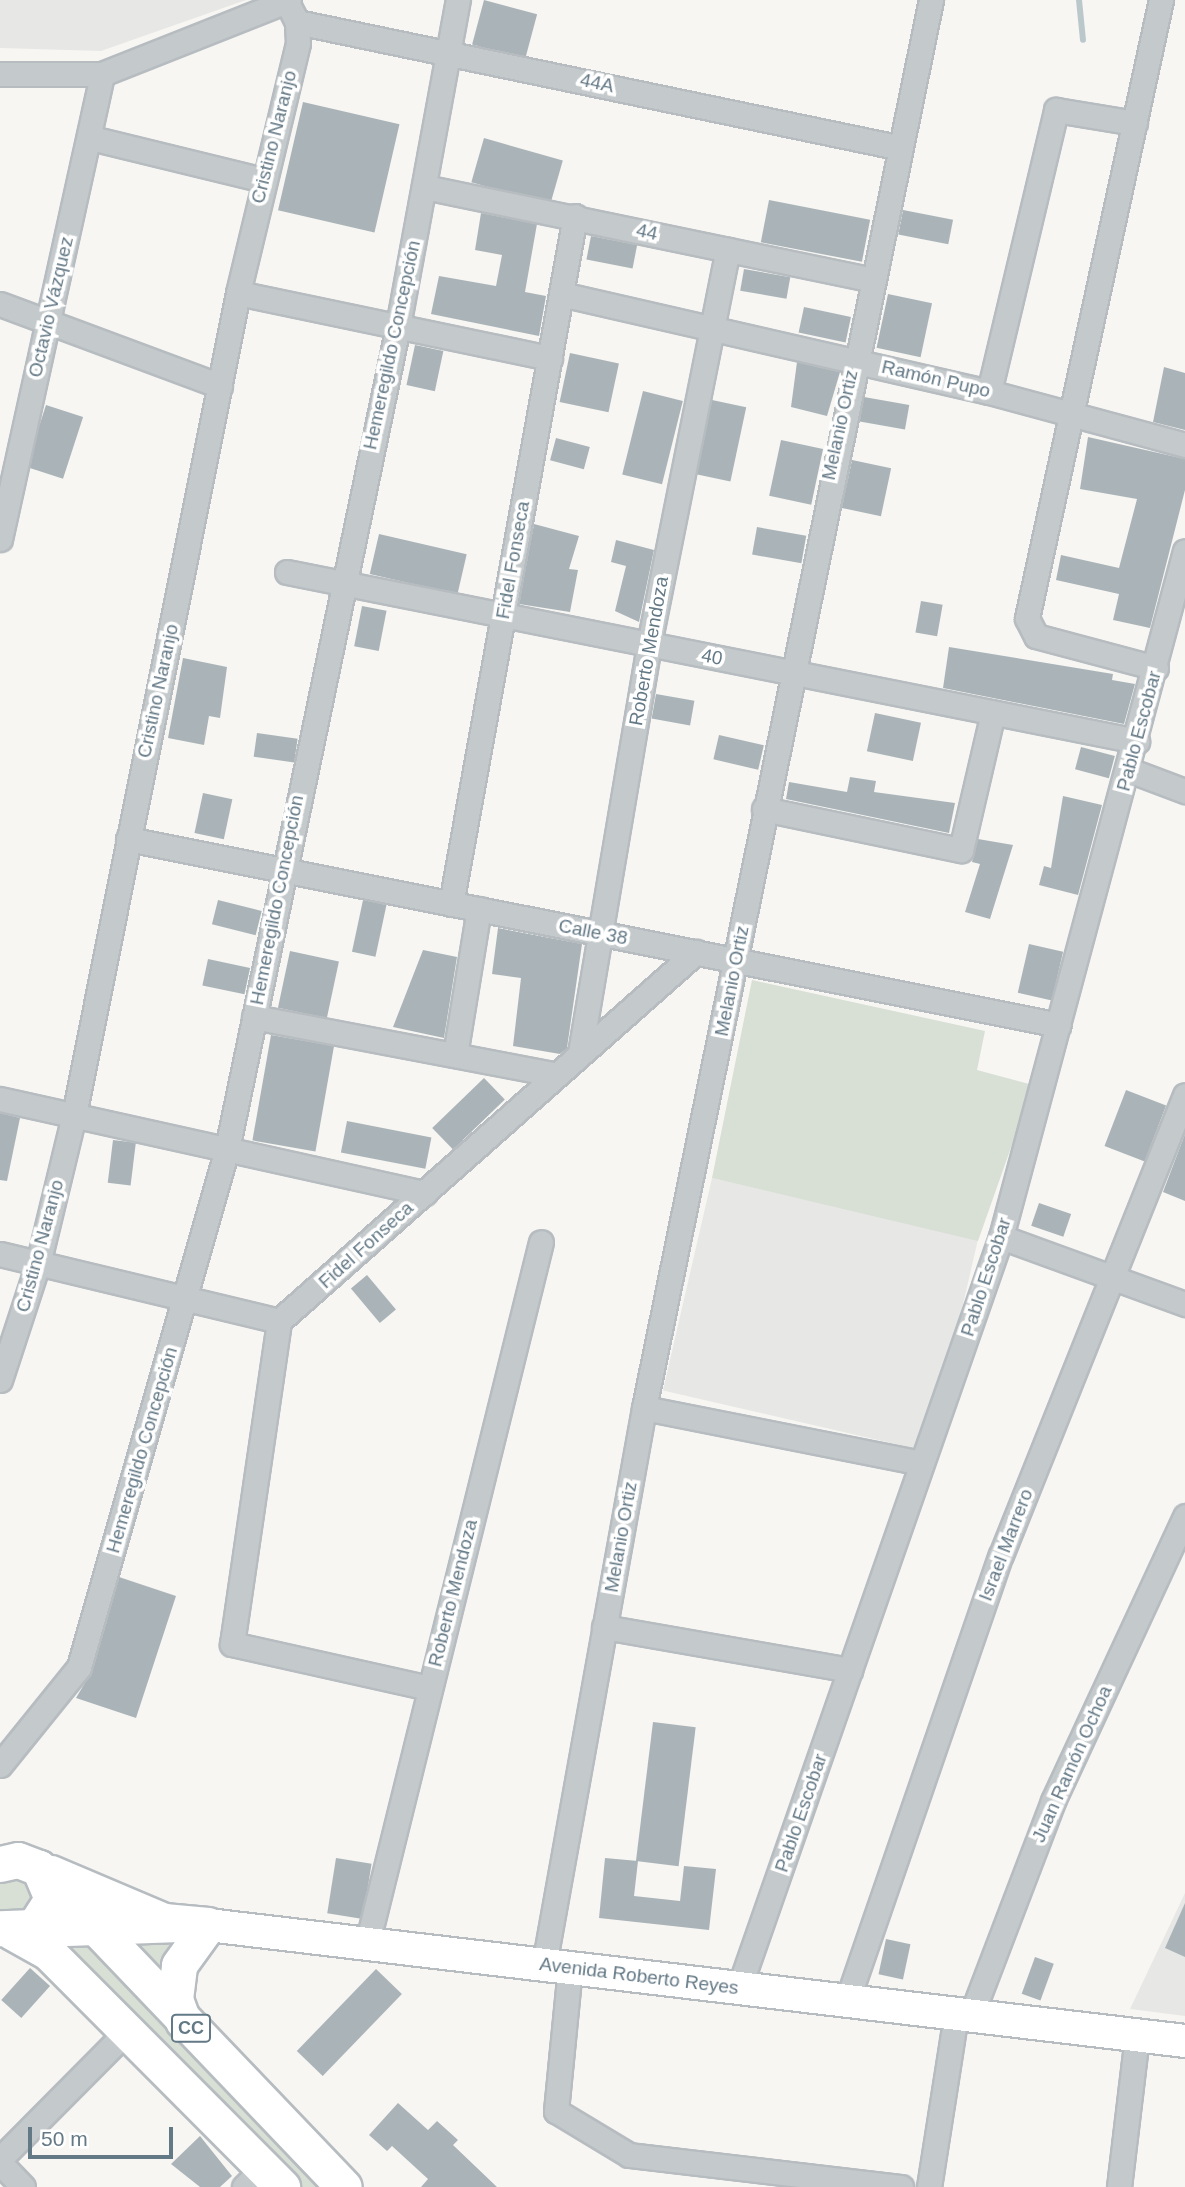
<!DOCTYPE html>
<meta charset="utf-8">
<style>
body{margin:0}
#map{position:relative;width:1185px;height:2187px;overflow:hidden;background:#f7f6f3;font-family:Arial,sans-serif}
div>[style]{position:absolute}
.built>*{inset:0;background:#e7e8e6;transform-origin:0 0}
.green>*{inset:0;background:#d8dfd4;transform-origin:0 0}
.stream>*{height:6px;margin:-3px;padding:0 3px;transform-origin:3px;border-radius:3px;background:#bac8cc}
.building>*{inset:0;background:#aab4b8;transform-origin:0 0}
.roads{filter:drop-shadow(2px 0 #b6bcc0) drop-shadow(-2px 0 #b6bcc0) drop-shadow(0 2px #b6bcc0) drop-shadow(0 -2px #b6bcc0)}
.minor>*{height:23px;margin:-11.5px;padding:0 11.5px;transform-origin:11.5px;border-radius:11.5px;background:#c4c9cb}
.secondary>*{height:32px;margin:-16px;padding:0 16px;transform-origin:16px;border-radius:16px;background:#fff}
.primary>*{height:35px;margin:-17.5px;padding:0 17.5px;transform-origin:17.5px;border-radius:17.5px;background:#fff}
span{translate:-50% -50%;white-space:nowrap;text-align:center;line-height:1.15;-webkit-text-stroke:7px #fff;paint-order:stroke}
.shield-label span{padding:2px 5px;background:#fff;border:2px solid;border-radius:5px;-webkit-text-stroke-width:0}
.shield-label{font-size:18px;color:#647986;font-weight:700}
.street-label{font-size:19px;color:#647986}
.scale{position:absolute;left:28px;top:2127px;width:145px;height:32px;box-sizing:border-box;border:4px solid #647986;border-top:0;padding-left:9px;font-size:21px;line-height:24px;white-space:nowrap;color:#647986;-webkit-text-stroke:5px #fff;paint-order:stroke}
</style>
<div id="map">
<div class="built">
<div style="clip-path:polygon(0 0,246px 0,101px 51px,0 48px)"></div>
<div style="left:712px;top:1178px;width:273px;height:218px;rotate:13deg"></div>
<div style="clip-path:polygon(1185px 1893px,1185px 2016px,1130px 2009px)"></div>
</div>
<div class="green">
<div style="clip-path:polygon(752px 980px,985px 1031px,977px 1070px,1033px 1085px,978px 1241px,712px 1178px)"></div>
<div style="clip-path:polygon(15px 1863px,48px 1904px,0 1920px,0 1870px)"></div>
<div style="clip-path:polygon(173px 1936px,156px 1975px,115px 1937px)"></div>
<div style="left:79px;top:1937px;width:350px;height:23px;rotate:46deg"></div>
</div>
<div class="stream">
<div style="left:1079px;top:0;width:40px;rotate:84.3deg"></div>
</div>
<div class="building">
<div style="left:484px;top:0;width:55px;height:46px;rotate:15deg"></div>
<div style="left:303px;top:102px;width:99px;height:111px;rotate:13deg"></div>
<div style="left:484px;top:138px;width:82px;height:46px;rotate:16deg"></div>
<div style="left:769px;top:200px;width:103px;height:43px;rotate:11deg"></div>
<div style="left:903px;top:210px;width:51px;height:25px;rotate:11deg"></div>
<div style="clip-path:polygon(481px 213px,537px 224px,525px 292px,546px 296px,539px 336px,431px 314px,439px 276px,496px 286px,502px 255px,475px 250px)"></div>
<div style="left:591px;top:236px;width:47px;height:24px;rotate:11deg"></div>
<div style="left:744px;top:269px;width:47px;height:22px;rotate:10deg"></div>
<div style="left:888px;top:294px;width:45px;height:55px;rotate:12deg"></div>
<div style="left:804px;top:307px;width:48px;height:26px;rotate:12deg"></div>
<div style="left:415px;top:345px;width:29px;height:41px;rotate:12deg"></div>
<div style="left:570px;top:353px;width:50px;height:50px;rotate:12deg"></div>
<div style="clip-path:polygon(797px 362px,840px 372px,827px 416px,791px 407px)"></div>
<div style="clip-path:polygon(1164px 367px,1185px 373px,1185px 430px,1153px 422px)"></div>
<div style="left:643px;top:391px;width:41px;height:86px;rotate:14deg"></div>
<div style="left:864px;top:397px;width:46px;height:25px;rotate:10deg"></div>
<div style="left:712px;top:400px;width:35px;height:76px;rotate:12deg"></div>
<div style="left:46px;top:405px;width:39px;height:65px;rotate:18deg"></div>
<div style="clip-path:polygon(1088px 437px,1185px 459px,1185px 490px,1150px 628px,1113px 620px,1119px 594px,1056px 580px,1061px 555px,1119px 568px,1137px 499px,1080px 489px)"></div>
<div style="left:556px;top:438px;width:35px;height:23px;rotate:15deg"></div>
<div style="left:781px;top:440px;width:43px;height:57px;rotate:12deg"></div>
<div style="left:852px;top:460px;width:40px;height:49px;rotate:12deg"></div>
<div style="clip-path:polygon(534px 524px,579px 536px,569px 569px,578px 570px,570px 612px,519px 604px)"></div>
<div style="left:757px;top:527px;width:50px;height:28px;rotate:10deg"></div>
<div style="left:379px;top:534px;width:90px;height:41px;rotate:13deg"></div>
<div style="clip-path:polygon(616px 540px,654px 550px,639px 622px,615px 611px,626px 566px,611px 562px)"></div>
<div style="left:921px;top:601px;width:22px;height:32px;rotate:10deg"></div>
<div style="left:362px;top:606px;width:25px;height:41px;rotate:11deg"></div>
<div style="clip-path:polygon(949px 647px,1113px 674px,1112px 680px,1135px 684px,1124px 724px,943px 688px)"></div>
<div style="clip-path:polygon(183px 658px,227px 667px,220px 718px,209px 716px,204px 745px,168px 738px)"></div>
<div style="left:656px;top:694px;width:39px;height:25px;rotate:10deg"></div>
<div style="left:875px;top:713px;width:47px;height:39px;rotate:12deg"></div>
<div style="left:257px;top:733px;width:41px;height:24px;rotate:8deg"></div>
<div style="left:719px;top:735px;width:46px;height:25px;rotate:13deg"></div>
<div style="left:1081px;top:747px;width:35px;height:23px;rotate:15deg"></div>
<div style="clip-path:polygon(850px 777px,876px 781px,874px 792px,955px 803px,949px 833px,786px 799px,789px 782px,847px 792px)"></div>
<div style="left:203px;top:793px;width:30px;height:41px;rotate:12deg"></div>
<div style="clip-path:polygon(1063px 796px,1102px 805px,1078px 895px,1039px 885px,1044px 866px,1051px 868px)"></div>
<div style="clip-path:polygon(978px 839px,1013px 845px,990px 919px,965px 912px,980px 864px,972px 862px)"></div>
<div style="left:218px;top:900px;width:45px;height:25px;rotate:14deg"></div>
<div style="left:363px;top:900px;width:24px;height:53px;rotate:12deg"></div>
<div style="clip-path:polygon(498px 928px,582px 944px,567px 1048px,560px 1054px,513px 1046px,521px 978px,492px 974px)"></div>
<div style="left:1029px;top:944px;width:35px;height:50px;rotate:13deg"></div>
<div style="clip-path:polygon(423px 950px,457px 957px,444px 1038px,393px 1027px)"></div>
<div style="left:290px;top:951px;width:50px;height:58px;rotate:12deg"></div>
<div style="left:208px;top:959px;width:43px;height:27px;rotate:12deg"></div>
<div style="left:271px;top:1035px;width:64px;height:107px;rotate:10deg"></div>
<div style="left:484px;top:1078px;width:30px;height:72px;rotate:46deg"></div>
<div style="left:1126px;top:1090px;width:43px;height:60px;rotate:21deg"></div>
<div style="clip-path:polygon(0 1113px,20px 1118px,7px 1181px,0 1180px)"></div>
<div style="left:347px;top:1121px;width:86px;height:32px;rotate:11deg"></div>
<div style="clip-path:polygon(1185px 1134px,1185px 1201px,1163px 1192px)"></div>
<div style="left:113px;top:1140px;width:23px;height:43px;rotate:7deg"></div>
<div style="left:1039px;top:1203px;width:34px;height:24px;rotate:19deg"></div>
<div style="left:367px;top:1275px;width:45px;height:21px;rotate:50deg"></div>
<div style="clip-path:polygon(119px 1577px,176px 1596px,136px 1718px,76px 1698px,92px 1671px)"></div>
<div style="left:653px;top:1722px;width:43px;height:140px;rotate:7deg"></div>
<div style="left:336px;top:1858px;width:36px;height:56px;rotate:9deg"></div>
<div style="clip-path:polygon(605px 1858px,638px 1861px,634px 1896px,680px 1901px,684px 1866px,716px 1869px,709px 1930px,599px 1918px)"></div>
<div style="clip-path:polygon(1185px 1903px,1185px 1957px,1165px 1948px)"></div>
<div style="left:886px;top:1939px;width:25px;height:36px;rotate:12deg"></div>
<div style="left:1035px;top:1957px;width:20px;height:39px;rotate:20deg"></div>
<div style="left:30px;top:1968px;width:27px;height:43px;rotate:42deg"></div>
<div style="left:376px;top:1969px;width:36px;height:114px;rotate:44deg"></div>
<div style="clip-path:polygon(398px 2103px,428px 2130px,437px 2121px,458px 2140px,453px 2145px,497px 2187px,421px 2187px,428px 2179px,392px 2146px,387px 2151px,369px 2135px)"></div>
<div style="clip-path:polygon(200px 2136px,232px 2176px,220px 2187px,200px 2187px,171px 2164px)"></div>
</div>
<div class="roads">
<div class="minor">
<div style="left:297px;top:22px;width:613px;rotate:11.77deg"></div>
<div style="left:0;top:74px;width:102px"></div>
<div style="left:102px;top:74px;width:201px;rotate:-21.6deg"></div>
<div style="left:91px;top:138px;width:177px;rotate:13.7deg"></div>
<div style="left:425px;top:187px;width:454px;rotate:11.7deg"></div>
<div style="left:238px;top:293px;width:319px;rotate:11.8deg"></div>
<div style="left:561px;top:294px;width:439px;rotate:12.9deg"></div>
<div style="left:989px;top:392px;width:203px;rotate:15.1deg"></div>
<div style="left:0;top:304px;width:235px;rotate:20.4deg"></div>
<div style="left:989px;top:392px;width:290px;rotate:-76.6deg"></div>
<div style="left:1056px;top:110px;width:80px;rotate:9.3deg"></div>
<div style="left:0;top:539px;width:476px;rotate:-77.6deg"></div>
<div style="left:287px;top:572px;width:867px;rotate:11.25deg"></div>
<div style="left:1156px;top:668px;width:124px;rotate:-165.1deg"></div>
<div style="left:1036px;top:636px;width:20px;rotate:-117deg"></div>
<div style="left:1027px;top:618px;width:632px;rotate:-77.77deg"></div>
<div style="left:1129px;top:770px;width:60px;rotate:20.6deg"></div>
<div style="left:764px;top:809px;width:201px;rotate:11.8deg"></div>
<div style="left:961px;top:850px;width:141px;rotate:-76.9deg"></div>
<div style="left:128px;top:839px;width:949px;rotate:11.3deg"></div>
<div style="left:451px;top:904px;width:699px;rotate:-79.78deg"></div>
<div style="left:254px;top:1017px;width:305px;rotate:10.8deg"></div>
<div style="left:580px;top:1053px;width:415px;rotate:-80.4deg"></div>
<div style="left:649px;top:644px;width:402px;rotate:-78.7deg"></div>
<div style="left:455px;top:1055px;width:148px;rotate:-80.7deg"></div>
<div style="left:0;top:1099px;width:435px;rotate:12.5deg"></div>
<div style="left:1001px;top:1237px;width:196px;rotate:20deg"></div>
<div style="left:0;top:1254px;width:287px;rotate:13.5deg"></div>
<div style="left:0;top:1380px;width:122px;rotate:-71.9deg"></div>
<div style="left:38px;top:1264px;width:153px;rotate:-76.4deg"></div>
<div style="left:74px;top:1115px;width:838px;rotate:-78.72deg"></div>
<div style="left:238px;top:293px;width:257px;rotate:-76.5deg"></div>
<div style="left:298px;top:43px;width:21px;rotate:-93deg"></div>
<div style="left:297px;top:22px;width:22px;rotate:-117deg"></div>
<div style="left:644px;top:1408px;width:283px;rotate:11.2deg"></div>
<div style="left:604px;top:1627px;width:250px;rotate:9.9deg"></div>
<div style="left:429px;top:1688px;width:202px;rotate:-167.4deg"></div>
<div style="left:232px;top:1644px;width:326px;rotate:-81.7deg"></div>
<div style="left:279px;top:1321px;width:557px;rotate:-41.51deg"></div>
<div style="left:0;top:1765px;width:126px;rotate:-51.1deg"></div>
<div style="left:79px;top:1667px;width:539px;rotate:-74.05deg"></div>
<div style="left:227px;top:1149px;width:841px;rotate:-78.26deg"></div>
<div style="left:398px;top:326px;width:331px;rotate:-79.6deg"></div>
<div style="left:367px;top:1944px;width:723px;rotate:-76.08deg"></div>
<div style="left:544px;top:1965px;width:566px;rotate:-79.82deg"></div>
<div style="left:644px;top:1408px;width:1437px;rotate:-78.48deg"></div>
<div style="left:570px;top:1968px;width:144px;rotate:95.6deg"></div>
<div style="left:556px;top:2111px;width:85px;rotate:31.1deg"></div>
<div style="left:629px;top:2155px;width:274px;rotate:6.7deg"></div>
<div style="left:739px;top:1988px;width:795px;rotate:-70.77deg"></div>
<div style="left:1001px;top:1237px;width:710px;rotate:-74.99deg"></div>
<div style="left:847px;top:2001px;width:472px;rotate:-71deg"></div>
<div style="left:1001px;top:1555px;width:495px;rotate:-68.2deg"></div>
<div style="left:971px;top:2016px;width:230px;rotate:-69.1deg"></div>
<div style="left:1053px;top:1801px;width:314px;rotate:-65.1deg"></div>
<div style="left:0;top:2159px;width:177px;rotate:-45.2deg"></div>
<div style="left:0;top:2163px;width:33px;rotate:46deg"></div>
<div style="left:244px;top:2187px;width:27px;rotate:-45deg"></div>
<div style="left:929px;top:2187px;width:175px;rotate:-81.1deg"></div>
<div style="left:1119px;top:2187px;width:153px;rotate:-83.2deg"></div>
</div>
<div class="secondary">
<div style="left:11px;top:1932px;width:197px;rotate:-2deg"></div>
<div style="left:208px;top:1925px;width:984px;rotate:6.77deg"></div>
</div>
<div class="primary">
<div style="left:0;top:1864px;width:18px;rotate:-13deg"></div>
<div style="left:18px;top:1860px;width:22px;rotate:21deg"></div>
<div style="left:39px;top:1868px;width:34px;rotate:67deg"></div>
<div style="left:52px;top:1899px;width:33px;rotate:123deg"></div>
<div style="left:34px;top:1927px;width:34px;rotate:178deg"></div>
<div style="left:39px;top:1868px;width:441px;rotate:46.3deg"></div>
<div style="left:51px;top:1873px;width:123px;rotate:23deg"></div>
<div style="left:164px;top:1921px;width:44px;rotate:5.2deg"></div>
<div style="left:12px;top:1932px;width:41px;rotate:29.1deg"></div>
<div style="left:48px;top:1952px;width:332px;rotate:45.1deg"></div>
<div style="left:183px;top:2021px;width:23px;rotate:-110deg"></div>
<div style="left:175px;top:1999px;width:34px;rotate:-83deg"></div>
<div style="left:179px;top:1965px;width:49px;rotate:-54.1deg"></div>
</div>
</div>
<div class="shield-label">
<span style="left:191px;top:2028px">CC</span>
</div>
<div class="street-label">
<span style="left:597px;top:83px;rotate:12deg">44A</span>
<span style="left:274px;top:137px;rotate:-76deg">Cristino Naranjo</span>
<span style="left:647px;top:232px;rotate:12deg">44</span>
<span style="left:51px;top:307px;rotate:-77deg">Octavio Vázquez</span>
<span style="left:392px;top:345px;rotate:-78deg">Hemeregildo Concepción</span>
<span style="left:936px;top:379px;rotate:13deg">Ramón Pupo</span>
<span style="left:840px;top:425px;rotate:-78deg">Melanio Ortiz</span>
<span style="left:513px;top:560px;rotate:-80deg">Fidel Fonseca</span>
<span style="left:649px;top:651px;rotate:-80deg">Roberto Mendoza</span>
<span style="left:712px;top:657px;rotate:11deg">40</span>
<span style="left:158px;top:691px;rotate:-78deg">Cristino Naranjo</span>
<span style="left:1139px;top:731px;rotate:-75deg">Pablo Escobar</span>
<span style="left:277px;top:900px;rotate:-79deg">Hemeregildo Concepción</span>
<span style="left:593px;top:932px;rotate:11deg">Calle 38</span>
<span style="left:732px;top:981px;rotate:-79deg">Melanio Ortiz</span>
<span style="left:366px;top:1245px;rotate:-42deg">Fidel Fonseca</span>
<span style="left:40px;top:1246px;rotate:-75deg">Cristino Naranjo</span>
<span style="left:986px;top:1277px;rotate:-72deg">Pablo Escobar</span>
<span style="left:142px;top:1450px;rotate:-74deg">Hemeregildo Concepción</span>
<span style="left:621px;top:1537px;rotate:-80deg">Melanio Ortiz</span>
<span style="left:1006px;top:1545px;rotate:-69deg">Israel Marrero</span>
<span style="left:453px;top:1593px;rotate:-76deg">Roberto Mendoza</span>
<span style="left:1072px;top:1764px;rotate:-66deg">Juan Ramón Ochoa</span>
<span style="left:801px;top:1813px;rotate:-71deg">Pablo Escobar</span>
<span style="left:639px;top:1976px;rotate:7deg">Avenida Roberto Reyes</span>
</div>
<div class="scale">50 m</div>
</div>
